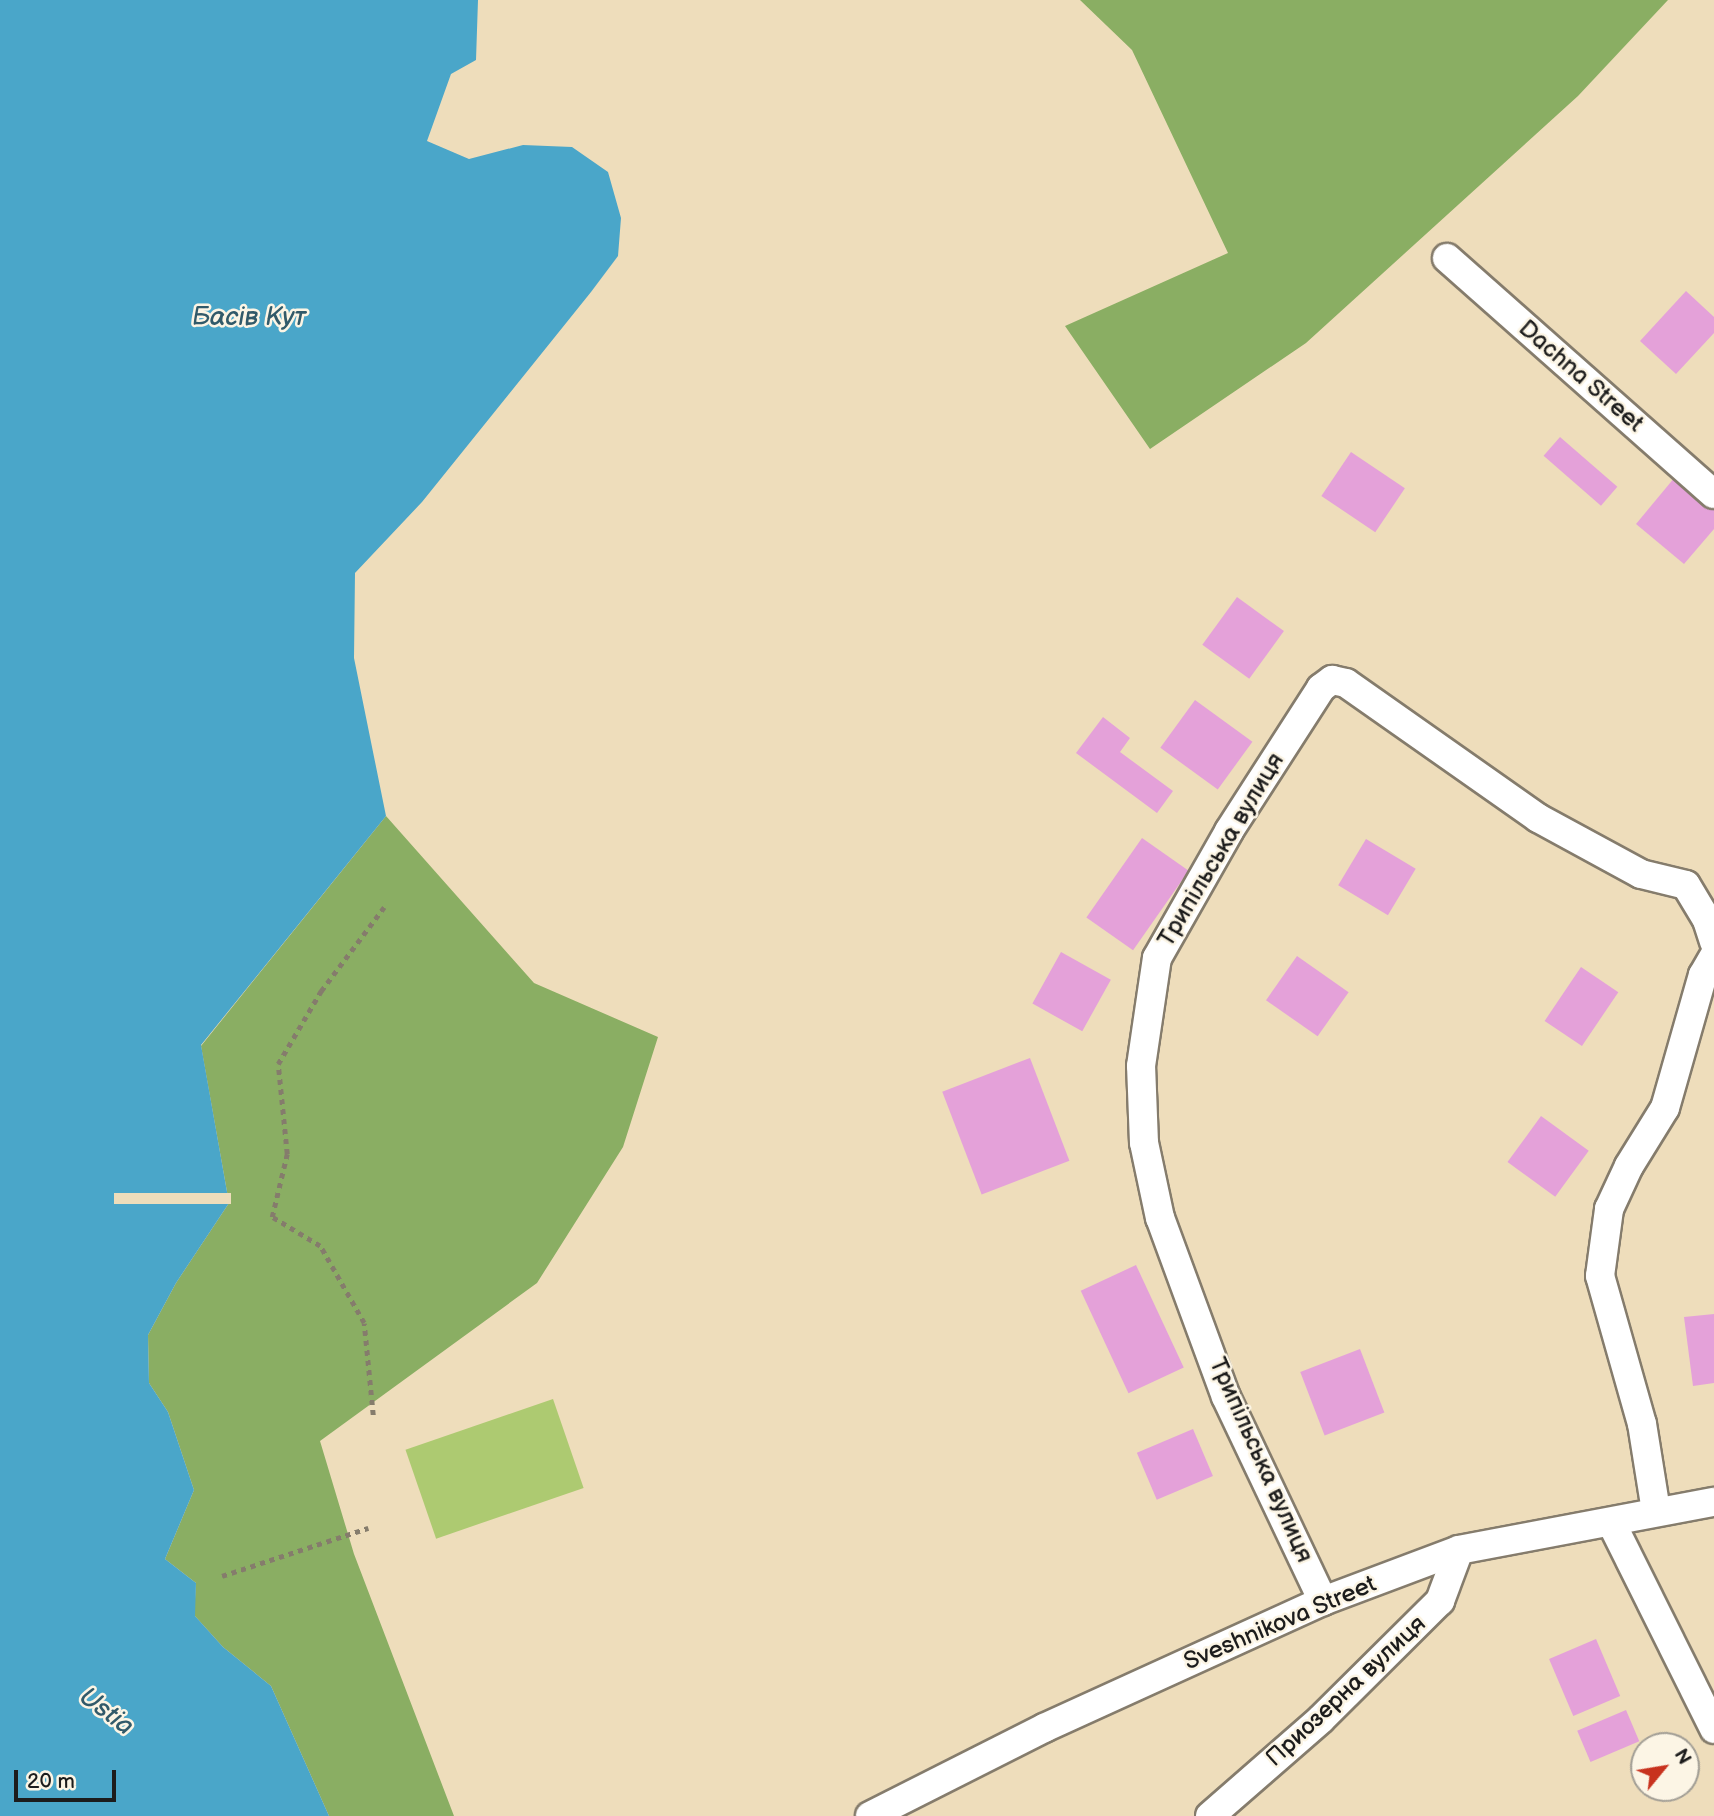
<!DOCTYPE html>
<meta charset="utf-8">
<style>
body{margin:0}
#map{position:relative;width:1714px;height:1816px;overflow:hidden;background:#edb;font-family:"Balsamiq Sans",sans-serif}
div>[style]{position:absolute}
.green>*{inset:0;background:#adca71;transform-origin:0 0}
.forest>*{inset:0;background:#8aae63}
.water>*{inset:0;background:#4aa6c9}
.pier>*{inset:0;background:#edb;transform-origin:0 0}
.building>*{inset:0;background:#e4a1d9;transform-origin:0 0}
.path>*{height:4.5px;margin-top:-2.25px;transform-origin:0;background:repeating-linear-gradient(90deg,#857c6c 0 5px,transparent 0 10px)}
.roads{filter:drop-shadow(2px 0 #857c6c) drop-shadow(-2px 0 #857c6c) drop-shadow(0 2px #857c6c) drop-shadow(0 -2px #857c6c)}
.minor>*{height:28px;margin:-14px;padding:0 14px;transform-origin:14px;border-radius:14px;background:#fff}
span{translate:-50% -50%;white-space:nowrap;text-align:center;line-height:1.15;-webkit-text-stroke:5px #fcf5e5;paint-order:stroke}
.street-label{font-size:24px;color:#1c1c1c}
.water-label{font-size:26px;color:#315a6a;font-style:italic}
.north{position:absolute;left:1630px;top:1732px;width:70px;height:70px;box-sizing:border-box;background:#fcf5e5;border:2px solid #a29e95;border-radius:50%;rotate:60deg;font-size:19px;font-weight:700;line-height:28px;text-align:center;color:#1c1c1c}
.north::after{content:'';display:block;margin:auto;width:24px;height:32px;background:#c8321e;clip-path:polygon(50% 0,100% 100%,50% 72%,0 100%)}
.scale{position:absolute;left:14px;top:1770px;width:102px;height:32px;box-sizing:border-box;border:4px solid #1c1c1c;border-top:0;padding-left:9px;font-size:21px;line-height:24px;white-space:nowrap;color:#1c1c1c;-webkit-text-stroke:5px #fcf5e5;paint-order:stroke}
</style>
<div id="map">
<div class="green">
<div style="left:553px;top:1399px;width:94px;height:156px;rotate:71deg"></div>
</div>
<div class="forest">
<div style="clip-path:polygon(1080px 0,1668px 0,1578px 96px,1306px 343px,1150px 449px,1065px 326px,1228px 253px,1132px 50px)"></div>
<div style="clip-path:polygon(386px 816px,534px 983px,658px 1037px,623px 1147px,537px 1283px,320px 1441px,354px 1554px,454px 1816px,329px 1816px,271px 1686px,223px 1647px,194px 1615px,196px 1583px,165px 1559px,194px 1490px,168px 1412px,149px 1383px,148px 1335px,176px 1283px,229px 1203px,201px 1046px)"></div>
</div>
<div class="water">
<div style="clip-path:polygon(0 0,478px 0,476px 60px,451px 74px,427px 141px,469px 159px,523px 145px,572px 147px,608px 172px,621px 218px,618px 256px,591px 292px,422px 502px,355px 573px,354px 658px,386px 816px,201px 1045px,229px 1203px,176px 1283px,148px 1335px,149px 1383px,168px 1412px,194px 1490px,165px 1559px,196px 1583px,195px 1616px,223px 1647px,271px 1686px,329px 1816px,0 1816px)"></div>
</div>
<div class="pier">
<div style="left:114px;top:1193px;width:117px;height:11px"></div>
</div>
<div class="building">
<div style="clip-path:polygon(1686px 291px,1714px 317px,1714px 333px,1676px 374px,1640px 341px)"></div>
<div style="left:1560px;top:437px;width:76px;height:25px;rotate:41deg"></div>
<div style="left:1351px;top:452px;width:65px;height:53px;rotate:34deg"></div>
<div style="clip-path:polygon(1680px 471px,1714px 500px,1714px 529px,1684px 564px,1636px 524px)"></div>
<div style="left:1237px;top:597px;width:58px;height:59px;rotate:36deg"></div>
<div style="left:1195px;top:700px;width:71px;height:59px;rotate:36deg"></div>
<div style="clip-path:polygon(1103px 717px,1130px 738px,1120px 752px,1173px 791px,1157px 813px,1076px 753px)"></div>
<div style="left:1142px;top:838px;width:57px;height:97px;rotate:35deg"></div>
<div style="left:1366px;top:839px;width:58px;height:54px;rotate:31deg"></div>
<div style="left:1061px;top:952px;width:57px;height:59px;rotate:29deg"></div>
<div style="left:1297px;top:956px;width:63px;height:54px;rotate:35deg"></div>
<div style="left:1581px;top:967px;width:45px;height:65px;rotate:34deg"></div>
<div style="left:1030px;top:1058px;width:110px;height:94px;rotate:69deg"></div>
<div style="left:1541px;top:1116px;width:59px;height:57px;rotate:36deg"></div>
<div style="left:1136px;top:1265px;width:113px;height:61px;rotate:65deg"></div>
<div style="clip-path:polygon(1714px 1314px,1714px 1383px,1693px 1386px,1684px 1317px)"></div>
<div style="left:1360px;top:1349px;width:68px;height:64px;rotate:69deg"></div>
<div style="left:1193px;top:1429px;width:51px;height:61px;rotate:67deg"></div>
<div style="left:1596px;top:1639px;width:62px;height:51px;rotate:67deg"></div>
<div style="left:1626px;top:1710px;width:34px;height:53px;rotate:67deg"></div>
</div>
<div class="path">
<div style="left:373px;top:1415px;width:92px;rotate:-95.6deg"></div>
<div style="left:364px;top:1323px;width:89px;rotate:-119.7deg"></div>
<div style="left:320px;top:1246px;width:56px;rotate:-148.9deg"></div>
<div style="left:272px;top:1217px;width:65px;rotate:-76.6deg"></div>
<div style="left:287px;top:1154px;width:90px;rotate:-95.7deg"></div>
<div style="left:278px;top:1064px;width:85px;rotate:-59.5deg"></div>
<div style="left:321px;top:991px;width:105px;rotate:-53.1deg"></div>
<div style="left:222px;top:1576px;width:154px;rotate:-18.2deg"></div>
</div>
<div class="roads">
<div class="minor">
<div style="left:1447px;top:258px;width:356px;rotate:41.5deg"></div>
<div style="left:1656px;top:1511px;width:88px;rotate:-99.1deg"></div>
<div style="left:1642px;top:1424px;width:154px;rotate:-105.8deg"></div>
<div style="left:1600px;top:1276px;width:68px;rotate:-82.3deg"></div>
<div style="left:1609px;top:1209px;width:47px;rotate:-65.1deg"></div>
<div style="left:1629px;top:1166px;width:68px;rotate:-58.2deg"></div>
<div style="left:1665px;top:1108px;width:138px;rotate:-74.1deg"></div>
<div style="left:1703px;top:975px;width:22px;rotate:-60deg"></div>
<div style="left:1612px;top:1524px;width:229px;rotate:63.5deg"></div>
<div style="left:1323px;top:1601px;width:226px;rotate:-115.4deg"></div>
<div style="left:1226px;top:1397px;width:191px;rotate:-110.2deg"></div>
<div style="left:1160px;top:1218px;width:77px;rotate:-102deg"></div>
<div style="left:1144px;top:1143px;width:77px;rotate:-92.2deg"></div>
<div style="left:1141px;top:1066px;width:109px;rotate:-81.6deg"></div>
<div style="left:1157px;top:958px;width:146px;rotate:-60.4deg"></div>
<div style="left:1229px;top:831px;width:170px;rotate:-57.2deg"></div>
<div style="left:1321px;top:688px;width:14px;rotate:-36deg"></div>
<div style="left:1332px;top:680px;width:14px;rotate:12deg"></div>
<div style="left:1346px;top:683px;width:235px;rotate:35.1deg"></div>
<div style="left:1538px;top:818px;width:117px;rotate:28.5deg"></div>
<div style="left:1641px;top:874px;width:46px;rotate:13.7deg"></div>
<div style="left:1686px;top:885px;width:41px;rotate:59deg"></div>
<div style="left:1707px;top:920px;width:23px;rotate:72deg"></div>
<div style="left:870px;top:1816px;width:195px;rotate:-26.8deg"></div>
<div style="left:1044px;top:1728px;width:307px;rotate:-24.5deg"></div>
<div style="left:1323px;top:1601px;width:145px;rotate:-20.6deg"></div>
<div style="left:1459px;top:1550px;width:259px;rotate:-10.7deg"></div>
<div style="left:1210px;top:1816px;width:147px;rotate:-41.1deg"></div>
<div style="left:1321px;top:1719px;width:168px;rotate:-44.8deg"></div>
<div style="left:1440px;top:1601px;width:54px;rotate:-69.6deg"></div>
</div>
</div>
<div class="street-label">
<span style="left:1581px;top:376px;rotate:41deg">Dachna Street</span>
<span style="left:1221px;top:850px;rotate:-59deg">Трипільська вулиця</span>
<span style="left:1261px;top:1460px;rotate:66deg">Трипільська вулиця</span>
<span style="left:1280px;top:1623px;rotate:-23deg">Sveshnikova Street</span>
<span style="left:1346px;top:1691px;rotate:-43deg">Приозерна вулиця</span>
</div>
<div class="water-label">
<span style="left:249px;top:318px">Басів Кут</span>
<span style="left:106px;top:1712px;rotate:37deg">Ustia</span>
</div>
<div class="north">N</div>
<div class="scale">20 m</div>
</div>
